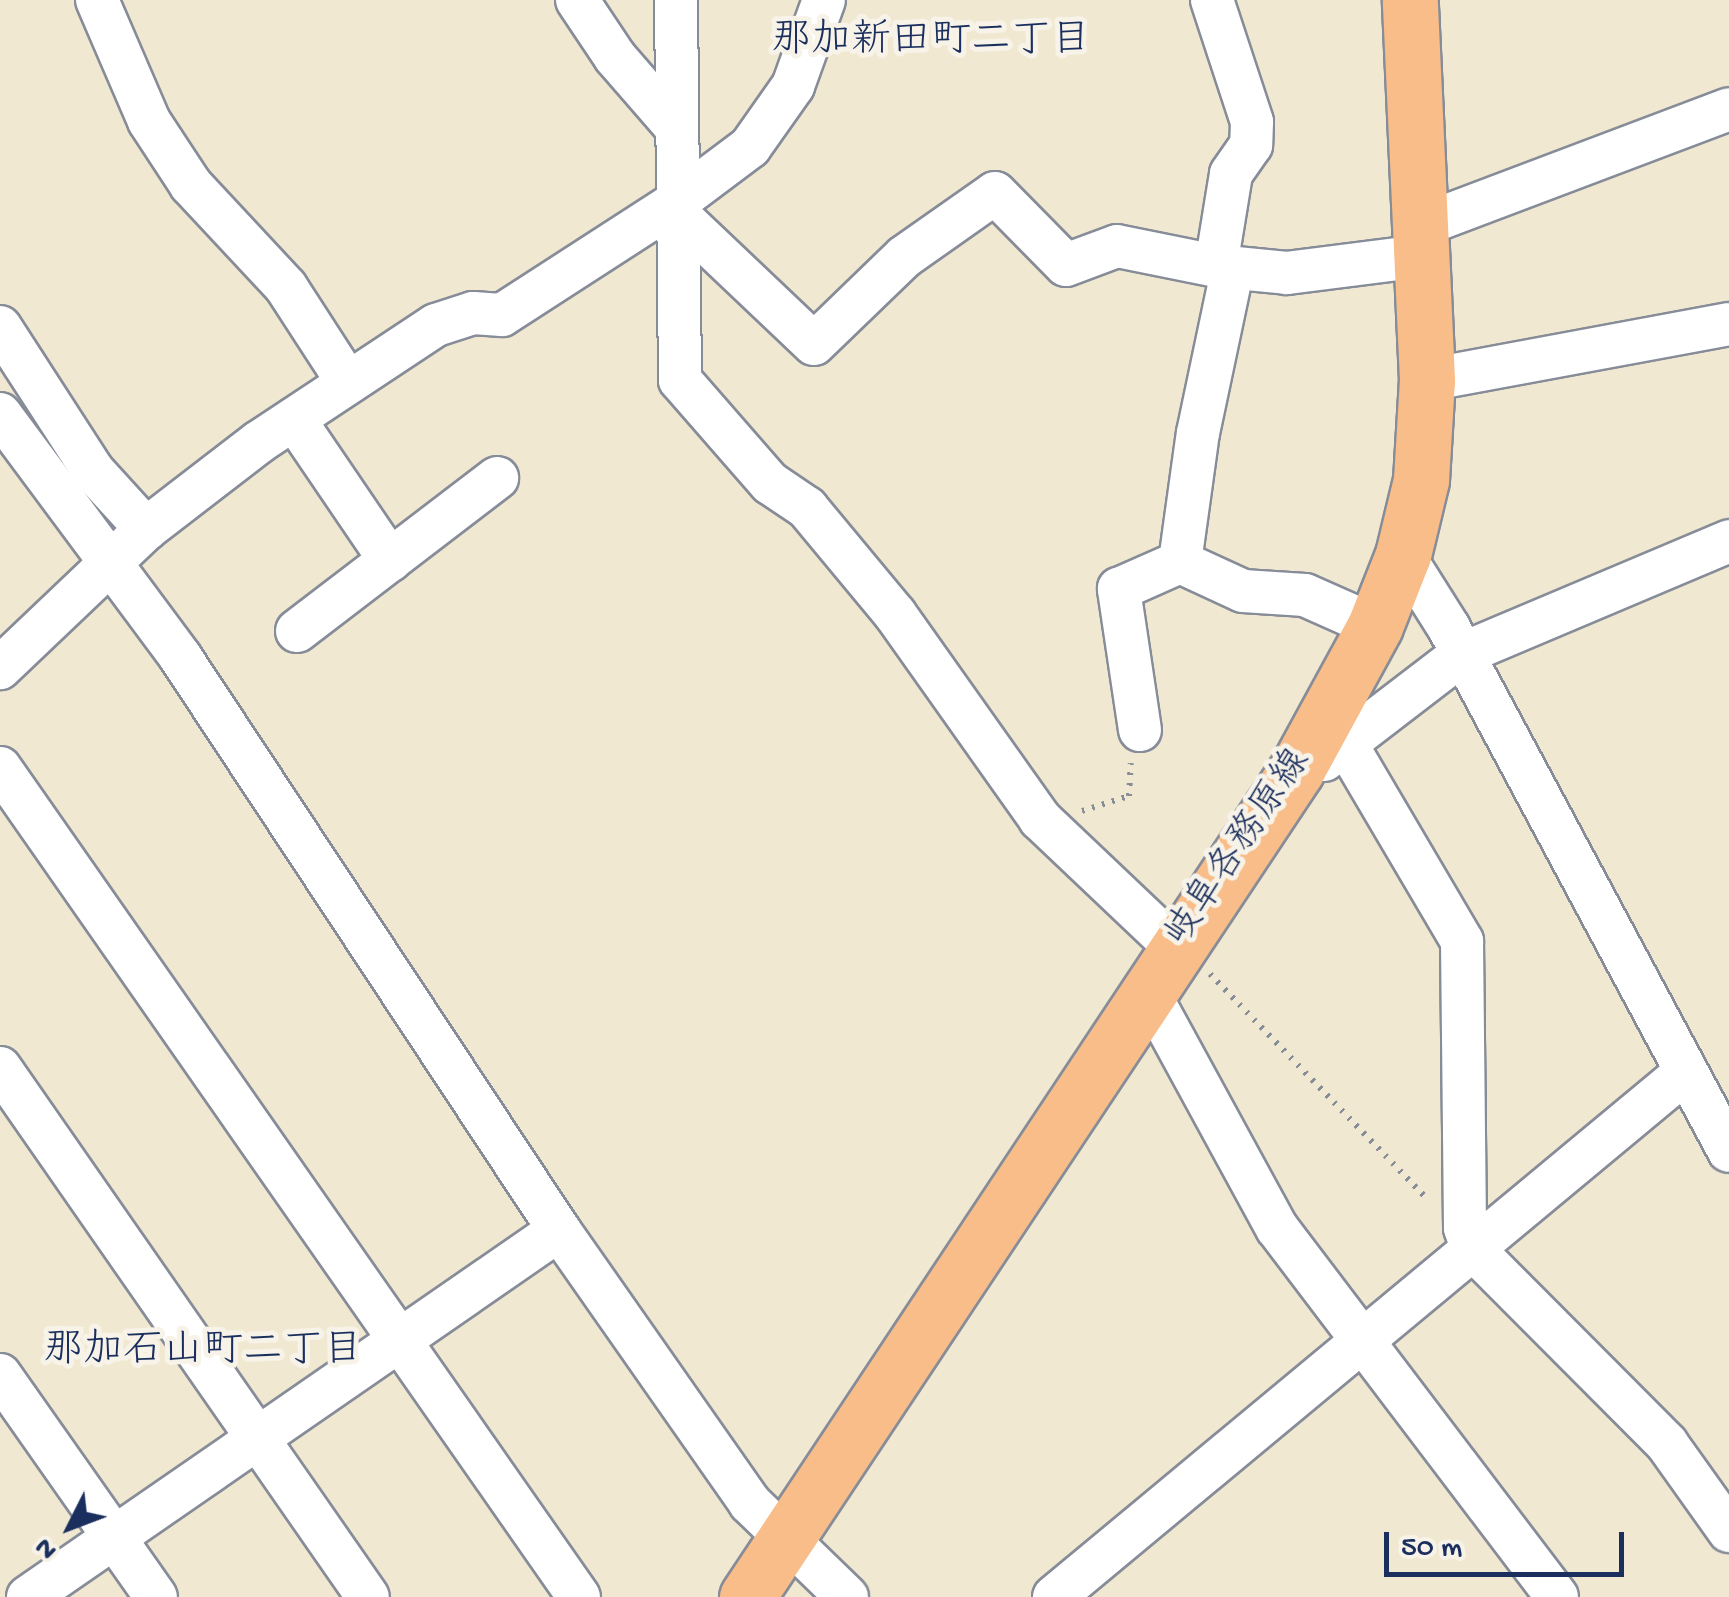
<!DOCTYPE html>
<meta charset="utf-8">
<style>
body{margin:0}
#map{position:relative;width:1729px;height:1597px;overflow:hidden;background:#f1e8d1;font-family:"Gochi Hand","Klee One",sans-serif}
div>[style]{position:absolute}
.path>*{height:6px;margin-top:-3px;transform-origin:0;background:repeating-linear-gradient(90deg,#868c98 0 2.5px,transparent 0 10.5px)}
.roads{filter:drop-shadow(2px 0 #868c98) drop-shadow(-2px 0 #868c98) drop-shadow(0 2px #868c98) drop-shadow(0 -2px #868c98)}
.minor>*{height:42px;margin:-21px;padding:0 21px;transform-origin:21px;border-radius:21px;background:#fff}
.major>*{height:55px;margin:-27.5px;padding:0 27.5px;transform-origin:27.5px;border-radius:27.5px;background:#f8bd89}
span{translate:-50% -50%;white-space:nowrap;text-align:center;line-height:1.15;-webkit-text-stroke:10px #f7f3e8;paint-order:stroke}
.street-label{font-size:38px;color:#1b2f5e}
.neighbourhood-label{font-size:40px;color:#1b2f5e}
.north{position:absolute;left:20px;top:1477px;width:100px;height:100px;-webkit-text-stroke:8px #f7f3e8;paint-order:stroke;rotate:228deg;font-size:28px;font-weight:700;line-height:40px;text-align:center;color:#1b2f5e}
.north::after{content:'';display:block;margin:auto;width:35px;height:45px;background:#1b2f5e;clip-path:polygon(50% 0,100% 100%,50% 72%,0 100%)}
.scale{position:absolute;left:1384px;top:1532px;width:240px;height:45px;box-sizing:border-box;border:5px solid #1b2f5e;border-top:0;padding-left:12px;font-size:30px;line-height:35px;white-space:nowrap;color:#1b2f5e;-webkit-text-stroke:8px #f7f3e8;paint-order:stroke}
</style>
<div id="map">
<div class="path">
<div style="left:1082px;top:811px;width:49px;rotate:-17.7deg"></div>
<div style="left:1129px;top:796px;width:33px;rotate:-87deg"></div>
<div style="left:1210px;top:974px;width:313px;rotate:46deg"></div>
</div>
<div class="roads">
<div class="minor">
<div style="left:97px;top:0;width:132px;rotate:66.7deg"></div>
<div style="left:149px;top:121px;width:77px;rotate:56.7deg"></div>
<div style="left:191px;top:185px;width:139px;rotate:47deg"></div>
<div style="left:286px;top:287px;width:114px;rotate:57.1deg"></div>
<div style="left:577px;top:0;width:69px;rotate:56.3deg"></div>
<div style="left:615px;top:57px;width:91px;rotate:49deg"></div>
<div style="left:676px;top:0;width:380px;rotate:89.4deg"></div>
<div style="left:680px;top:380px;width:137px;rotate:48.9deg"></div>
<div style="left:770px;top:483px;width:45px;rotate:34deg"></div>
<div style="left:807px;top:508px;width:138px;rotate:50.3deg"></div>
<div style="left:895px;top:614px;width:251px;rotate:54.7deg"></div>
<div style="left:1040px;top:819px;width:185px;rotate:43.5deg"></div>
<div style="left:1212px;top:0;width:128px;rotate:71.8deg"></div>
<div style="left:1252px;top:122px;width:23px;rotate:92deg"></div>
<div style="left:1251px;top:145px;width:35px;rotate:125deg"></div>
<div style="left:1231px;top:174px;width:93px;rotate:99.3deg"></div>
<div style="left:1216px;top:266px;width:71px;rotate:5.6deg"></div>
<div style="left:1287px;top:273px;width:135px;rotate:-7.2deg"></div>
<div style="left:678px;top:215px;width:187px;rotate:43.5deg"></div>
<div style="left:814px;top:344px;width:125px;rotate:-44deg"></div>
<div style="left:904px;top:257px;width:111px;rotate:-35.1deg"></div>
<div style="left:995px;top:193px;width:101px;rotate:45.4deg"></div>
<div style="left:1066px;top:265px;width:54px;rotate:-20.4deg"></div>
<div style="left:1117px;top:246px;width:101px;rotate:11.4deg"></div>
<div style="left:1420px;top:226px;width:330px;rotate:-20.7deg"></div>
<div style="left:0;top:327px;width:171px;rotate:57.1deg"></div>
<div style="left:93px;top:471px;width:79px;rotate:47.6deg"></div>
<div style="left:146px;top:529px;width:202px;rotate:136.4deg"></div>
<div style="left:1427px;top:380px;width:307px;rotate:-10.5deg"></div>
<div style="left:0;top:414px;width:304px;rotate:53.4deg"></div>
<div style="left:181px;top:658px;width:686px;rotate:56.54deg"></div>
<div style="left:559px;top:1230px;width:333px;rotate:55deg"></div>
<div style="left:750px;top:1503px;width:135px;rotate:44.1deg"></div>
<div style="left:294px;top:419px;width:171px;rotate:55.8deg"></div>
<div style="left:146px;top:529px;width:143px;rotate:-37.6deg"></div>
<div style="left:259px;top:442px;width:212px;rotate:-33.5deg"></div>
<div style="left:436px;top:325px;width:39px;rotate:-18deg"></div>
<div style="left:473px;top:313px;width:29px;rotate:4deg"></div>
<div style="left:502px;top:315px;width:210px;rotate:-32.9deg"></div>
<div style="left:678px;top:201px;width:90px;rotate:-36.9deg"></div>
<div style="left:750px;top:147px;width:75px;rotate:-54.8deg"></div>
<div style="left:793px;top:86px;width:91px;rotate:-70.2deg"></div>
<div style="left:1403px;top:555px;width:86px;rotate:57.8deg"></div>
<div style="left:1449px;top:628px;width:593px;rotate:61.84deg"></div>
<div style="left:1180px;top:562px;width:130px;rotate:-82.1deg"></div>
<div style="left:1198px;top:433px;width:166px;rotate:-78.1deg"></div>
<div style="left:297px;top:631px;width:252px;rotate:-37.4deg"></div>
<div style="left:1140px;top:730px;width:143px;rotate:-98.5deg"></div>
<div style="left:1119px;top:589px;width:67px;rotate:-23.9deg"></div>
<div style="left:1180px;top:562px;width:69px;rotate:24.7deg"></div>
<div style="left:1243px;top:591px;width:62px;rotate:3.7deg"></div>
<div style="left:1305px;top:595px;width:77px;rotate:23.9deg"></div>
<div style="left:1346px;top:744px;width:229px;rotate:59.5deg"></div>
<div style="left:1462px;top:941px;width:287px;rotate:89.4deg"></div>
<div style="left:1465px;top:1228px;width:21px;rotate:71deg"></div>
<div style="left:1472px;top:1248px;width:276px;rotate:45.1deg"></div>
<div style="left:1667px;top:1444px;width:107px;rotate:54.5deg"></div>
<div style="left:1324px;top:760px;width:174px;rotate:-37.5deg"></div>
<div style="left:1462px;top:654px;width:290px;rotate:-22.9deg"></div>
<div style="left:0;top:768px;width:1011px;rotate:55.07deg"></div>
<div style="left:1146px;top:988px;width:273px;rotate:61.4deg"></div>
<div style="left:1277px;top:1228px;width:463px;rotate:52.8deg"></div>
<div style="left:0;top:1068px;width:644px;rotate:55.18deg"></div>
<div style="left:0;top:1375px;width:271px;rotate:54.9deg"></div>
<div style="left:28px;top:1597px;width:645px;rotate:-34.65deg"></div>
<div style="left:1054px;top:1597px;width:822px;rotate:-39.72deg"></div>
</div>
<div class="major">
<div style="left:747px;top:1597px;width:992px;rotate:-56.39deg"></div>
<div style="left:1296px;top:771px;width:165px;rotate:-61.4deg"></div>
<div style="left:1375px;top:626px;width:76px;rotate:-68.5deg"></div>
<div style="left:1403px;top:555px;width:77px;rotate:-76.5deg"></div>
<div style="left:1421px;top:480px;width:100px;rotate:-86.6deg"></div>
<div style="left:1427px;top:380px;width:380px;rotate:-92.6deg"></div>
</div>
</div>
<div class="street-label">
<span style="left:1240px;top:849px;rotate:-56deg">岐阜各務原線</span>
</div>
<div class="neighbourhood-label">
<span style="left:931px;top:43px">那加新田町二丁目</span>
<span style="left:203px;top:1353px">那加石山町二丁目</span>
</div>
<div class="north">N</div>
<div class="scale">50 m</div>
</div>
